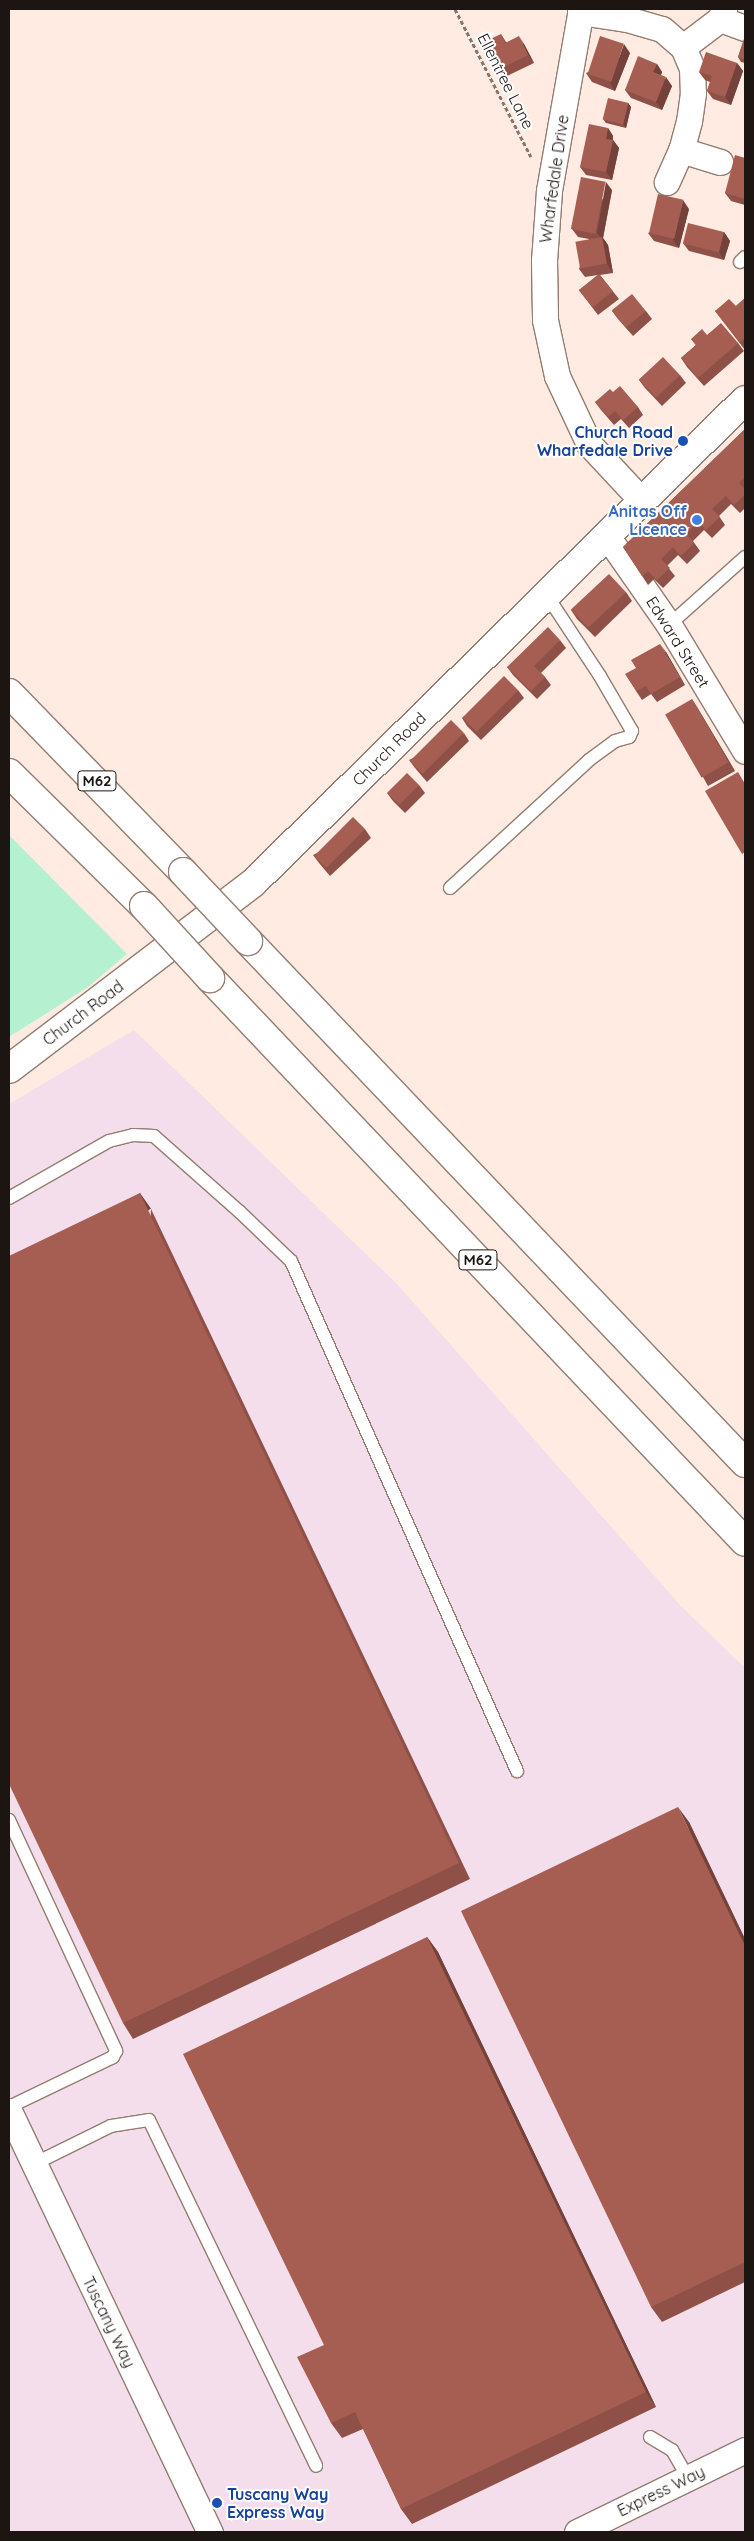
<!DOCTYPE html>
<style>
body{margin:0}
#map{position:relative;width:754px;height:2541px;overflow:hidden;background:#ffebe1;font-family:Quicksand,sans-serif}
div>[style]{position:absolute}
.industrial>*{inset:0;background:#f4deec}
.green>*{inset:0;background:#b5f0d1}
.path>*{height:3px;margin-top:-1.5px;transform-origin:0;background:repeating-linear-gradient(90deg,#83766f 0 4px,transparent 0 6.5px)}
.roads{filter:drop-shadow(1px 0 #937d72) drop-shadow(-1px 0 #937d72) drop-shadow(0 1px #937d72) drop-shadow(0 -1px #937d72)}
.lane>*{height:12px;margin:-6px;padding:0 6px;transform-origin:6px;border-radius:6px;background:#fff}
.street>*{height:25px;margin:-12.5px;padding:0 12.5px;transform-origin:12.5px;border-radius:12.5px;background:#fff}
.secondary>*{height:28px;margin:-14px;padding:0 14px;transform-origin:14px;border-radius:14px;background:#fff}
.highway>*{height:28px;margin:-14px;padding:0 14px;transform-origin:14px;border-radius:14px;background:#fff}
.bridges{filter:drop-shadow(1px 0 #937d72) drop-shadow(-1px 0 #937d72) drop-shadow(0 1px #937d72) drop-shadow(0 -1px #937d72)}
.highway-bridge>*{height:28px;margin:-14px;padding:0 14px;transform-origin:14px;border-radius:14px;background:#fff}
.wall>*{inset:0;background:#8f5147}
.shaded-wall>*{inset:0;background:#74423a;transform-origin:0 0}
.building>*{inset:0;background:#a65e53;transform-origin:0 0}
.dots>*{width:14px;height:14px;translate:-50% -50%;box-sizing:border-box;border:2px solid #fff;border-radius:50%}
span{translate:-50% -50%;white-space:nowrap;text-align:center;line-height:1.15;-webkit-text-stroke:4px #fff;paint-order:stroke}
.shield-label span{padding:1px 4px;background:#fff;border:1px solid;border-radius:4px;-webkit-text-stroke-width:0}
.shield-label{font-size:15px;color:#1d1511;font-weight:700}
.street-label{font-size:16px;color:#1d1511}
.transit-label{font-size:16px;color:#164399;font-weight:700}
.right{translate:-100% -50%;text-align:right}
.left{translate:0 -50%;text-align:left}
.shop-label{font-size:16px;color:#366cbe;font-weight:700}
.frame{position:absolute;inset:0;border:10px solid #1d1511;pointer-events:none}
</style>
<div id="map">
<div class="industrial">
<div style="clip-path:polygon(134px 1030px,397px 1284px,681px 1606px,745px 1668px,745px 2532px,9px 2532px,9px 1104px)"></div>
</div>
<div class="green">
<div style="clip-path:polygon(9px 835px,127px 954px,88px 987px,9px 1037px)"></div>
</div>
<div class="path">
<div style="left:455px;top:9px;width:166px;rotate:62.8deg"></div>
</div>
<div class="roads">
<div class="lane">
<div style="left:740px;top:262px;width:7px;rotate:-45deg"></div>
<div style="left:669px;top:625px;width:102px;rotate:-41.8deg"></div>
<div style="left:450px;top:888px;width:189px;rotate:-42.6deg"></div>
<div style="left:589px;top:760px;width:32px;rotate:-36deg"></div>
<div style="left:615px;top:741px;width:15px;rotate:-16deg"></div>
<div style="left:629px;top:737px;width:7px;rotate:-63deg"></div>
<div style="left:632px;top:731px;width:64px;rotate:-120.2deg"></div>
<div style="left:600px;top:676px;width:98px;rotate:-123.4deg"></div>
<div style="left:9px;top:1198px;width:115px;rotate:-29.7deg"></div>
<div style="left:109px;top:1141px;width:25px;rotate:-14deg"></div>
<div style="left:133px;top:1135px;width:21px;rotate:3deg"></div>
<div style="left:154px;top:1136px;width:115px;rotate:41.5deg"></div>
<div style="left:240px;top:1212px;width:71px;rotate:43.9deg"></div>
<div style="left:291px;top:1261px;width:558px;rotate:66.1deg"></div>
<div style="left:9px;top:1820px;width:255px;rotate:65.1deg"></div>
<div style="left:116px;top:2051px;width:7px;rotate:117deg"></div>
<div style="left:113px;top:2057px;width:115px;rotate:154.3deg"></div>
<div style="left:34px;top:2164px;width:86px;rotate:-26.3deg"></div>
<div style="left:111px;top:2126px;width:38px;rotate:-9deg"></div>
<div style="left:149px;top:2120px;width:384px;rotate:64.2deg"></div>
<div style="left:650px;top:2437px;width:26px;rotate:31deg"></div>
<div style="left:672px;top:2450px;width:32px;rotate:60deg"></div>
</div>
<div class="street">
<div style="left:581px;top:9px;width:185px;rotate:100deg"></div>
<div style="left:549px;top:191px;width:69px;rotate:94.1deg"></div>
<div style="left:544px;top:260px;width:60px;rotate:89deg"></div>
<div style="left:545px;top:320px;width:57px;rotate:77.9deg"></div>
<div style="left:557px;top:376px;width:75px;rotate:64.8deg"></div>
<div style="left:589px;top:444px;width:79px;rotate:47deg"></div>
<div style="left:580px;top:12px;width:48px;rotate:8.5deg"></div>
<div style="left:627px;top:19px;width:36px;rotate:16deg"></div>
<div style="left:662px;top:29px;width:28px;rotate:41deg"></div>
<div style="left:683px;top:47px;width:23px;rotate:67deg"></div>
<div style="left:692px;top:68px;width:25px;rotate:88deg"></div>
<div style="left:693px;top:93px;width:28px;rotate:98deg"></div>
<div style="left:689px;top:121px;width:30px;rotate:105deg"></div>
<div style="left:681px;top:150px;width:35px;rotate:114deg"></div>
<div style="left:720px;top:19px;width:27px;rotate:20deg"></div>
<div style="left:683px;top:47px;width:46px;rotate:-37.1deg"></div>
<div style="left:720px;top:19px;width:11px;rotate:-68deg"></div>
<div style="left:681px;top:150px;width:41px;rotate:17.1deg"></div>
<div style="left:607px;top:536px;width:108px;rotate:55.1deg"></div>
<div style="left:669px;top:625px;width:147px;rotate:58.9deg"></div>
<div style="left:9px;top:2111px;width:467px;rotate:64.5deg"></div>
<div style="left:577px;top:2532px;width:187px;rotate:-26deg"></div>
</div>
<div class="secondary">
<div style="left:9px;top:1069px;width:307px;rotate:-37.3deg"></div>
<div style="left:253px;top:883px;width:689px;rotate:-44.47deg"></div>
</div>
<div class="highway">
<div style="left:9px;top:693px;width:250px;rotate:45.8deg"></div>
<div style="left:9px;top:773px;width:190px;rotate:44.6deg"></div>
<div style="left:248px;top:941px;width:721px;rotate:46.41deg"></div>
<div style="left:210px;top:978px;width:777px;rotate:46.51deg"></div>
</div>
</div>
<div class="bridges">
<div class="highway-bridge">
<div style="left:183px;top:872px;width:95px;rotate:46.7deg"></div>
<div style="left:144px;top:906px;width:98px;rotate:47.5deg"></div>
</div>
</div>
<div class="wall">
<div style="clip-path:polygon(501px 34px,506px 42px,524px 44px,534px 63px,507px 76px,502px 68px)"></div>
<div style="clip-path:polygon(745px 36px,745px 63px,741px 62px,738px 57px)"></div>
<div style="clip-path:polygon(630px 53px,615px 91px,592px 82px,586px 73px)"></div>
<div style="clip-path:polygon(737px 63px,743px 71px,731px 105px,713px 99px,707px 91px,710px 82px,705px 80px,699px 72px)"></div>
<div style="clip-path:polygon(657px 64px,662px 72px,661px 75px,672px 86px,662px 110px,631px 98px,625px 90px)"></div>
<div style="clip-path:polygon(628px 103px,631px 107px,626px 128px,606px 123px,603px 119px)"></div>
<div style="clip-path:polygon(608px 128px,613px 136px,613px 140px,619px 148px,612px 180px,586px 175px,580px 167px)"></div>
<div style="clip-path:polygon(745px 158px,745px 205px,731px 201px,725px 193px)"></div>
<div style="clip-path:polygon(612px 190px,603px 238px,608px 245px,613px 273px,600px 275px,619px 299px,598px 315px,579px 290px,598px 275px,585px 277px,579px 269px,589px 239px,578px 237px,572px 229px)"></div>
<div style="clip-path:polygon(689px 209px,679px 248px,654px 241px,648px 233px)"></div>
<div style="clip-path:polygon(724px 232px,730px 241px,724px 260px,689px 251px,683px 243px)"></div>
<div style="clip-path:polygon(745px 298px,745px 350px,715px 311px,736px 306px)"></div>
<div style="clip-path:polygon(612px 311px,646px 311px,652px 319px,633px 336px,618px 319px)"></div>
<div style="clip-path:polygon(691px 339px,738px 343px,744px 351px,704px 386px,687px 367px,681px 358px,696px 345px)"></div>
<div style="clip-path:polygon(680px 375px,686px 383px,662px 406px,645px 388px,639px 380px)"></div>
<div style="clip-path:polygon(613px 392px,638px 407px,643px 415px,629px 428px,621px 419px,614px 425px,601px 410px,595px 402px)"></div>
<div style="clip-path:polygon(745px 429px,745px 508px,740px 513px,731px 504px,719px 516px,725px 525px,712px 538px,704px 530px,693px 541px,700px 551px,687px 564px,678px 555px,667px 566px,675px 576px,663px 588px,654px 579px,648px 585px,623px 547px)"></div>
<div style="clip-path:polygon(626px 592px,632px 601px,595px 637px,577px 619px,571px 610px)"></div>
<div style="clip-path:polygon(560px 640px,566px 648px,541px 673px,545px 677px,551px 685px,537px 699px,513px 675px,507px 667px)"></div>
<div style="clip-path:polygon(666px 652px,685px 685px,657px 702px,651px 694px,642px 700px,636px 691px,636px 668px)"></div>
<div style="clip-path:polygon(518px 690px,524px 698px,481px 740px,467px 726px,462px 718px)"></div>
<div style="clip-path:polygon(692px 699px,697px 707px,735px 771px,708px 786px,703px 777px)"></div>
<div style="clip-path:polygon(464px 733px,469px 741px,427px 782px,415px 768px,409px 760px)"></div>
<div style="clip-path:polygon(419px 785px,425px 793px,405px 813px,393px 801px,387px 793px)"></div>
<div style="clip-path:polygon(365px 829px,371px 838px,330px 876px,319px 863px,313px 855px)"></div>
<div style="clip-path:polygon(151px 1209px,470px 1879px,133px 2039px,123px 2023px)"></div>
<div style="clip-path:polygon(689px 1822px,745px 1939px,745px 2282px,662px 2322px,651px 2307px)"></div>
<div style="clip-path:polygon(427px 1937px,438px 1952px,656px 2407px,412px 2524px,401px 2509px,363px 2429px,342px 2438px,331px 2423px,324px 2345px)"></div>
</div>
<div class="shaded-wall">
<div style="clip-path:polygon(519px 36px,524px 44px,534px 63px,528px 55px)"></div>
<div style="clip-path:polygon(624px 44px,630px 53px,615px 91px,610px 83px)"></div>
<div style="clip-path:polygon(737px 63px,743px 71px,731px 105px,725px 97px)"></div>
<div style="clip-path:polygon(657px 64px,662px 72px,659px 81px,653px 72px)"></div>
<div style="clip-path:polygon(666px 77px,672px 86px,662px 110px,656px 102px)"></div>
<div style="clip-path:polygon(628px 103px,631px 107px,626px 128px,623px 124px)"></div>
<div style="clip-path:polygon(608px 128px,613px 136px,611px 147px,606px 139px)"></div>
<div style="clip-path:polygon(613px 140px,619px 148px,612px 180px,606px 172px)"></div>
<div style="clip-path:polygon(606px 182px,612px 190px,603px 238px,608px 245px,613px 273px,607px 264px,603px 241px,597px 233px)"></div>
<div style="clip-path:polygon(683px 200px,689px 209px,679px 248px,673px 240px)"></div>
<div style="clip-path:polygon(724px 232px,730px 241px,724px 260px,719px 252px)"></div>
<div style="clip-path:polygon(660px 644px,666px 652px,685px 685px,680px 677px)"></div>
<div style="clip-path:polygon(692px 699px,697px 707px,735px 771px,729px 762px)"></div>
<div style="left:140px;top:1193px;width:19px;height:742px;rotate:55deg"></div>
<div style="clip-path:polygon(678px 1807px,689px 1822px,745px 1939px,745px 1946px)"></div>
<div style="clip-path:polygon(427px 1937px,438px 1952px,656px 2407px,646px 2392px)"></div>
</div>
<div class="building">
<div style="clip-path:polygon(501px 34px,505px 43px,519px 36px,528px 55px,502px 68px,488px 40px)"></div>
<div style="left:600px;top:36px;width:25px;height:40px;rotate:18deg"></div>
<div style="clip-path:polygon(745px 36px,745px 60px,738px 57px)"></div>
<div style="clip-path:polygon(706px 52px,737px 63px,725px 97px,707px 91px,712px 76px,699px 72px)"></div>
<div style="clip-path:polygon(638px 56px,657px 64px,653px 72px,666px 77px,656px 102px,625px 90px)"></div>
<div style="left:608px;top:98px;width:21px;height:22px;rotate:14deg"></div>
<div style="clip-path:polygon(589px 124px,608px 128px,606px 139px,613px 140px,606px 172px,580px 167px)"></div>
<div style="clip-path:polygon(735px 155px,745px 158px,745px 199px,725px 193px)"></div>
<div style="left:581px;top:177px;width:25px;height:53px;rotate:11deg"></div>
<div style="left:658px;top:194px;width:26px;height:40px;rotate:13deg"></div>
<div style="left:688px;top:223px;width:37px;height:21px;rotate:14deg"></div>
<div style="left:602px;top:237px;width:27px;height:27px;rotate:80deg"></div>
<div style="left:599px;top:274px;width:22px;height:26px;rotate:51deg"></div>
<div style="left:632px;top:294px;width:22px;height:26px;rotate:51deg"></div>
<div style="clip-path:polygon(745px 298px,745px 338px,740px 342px,715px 311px,729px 299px,736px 306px)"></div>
<div style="clip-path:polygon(721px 323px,738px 343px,698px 378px,681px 358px,696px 345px,691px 339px,702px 329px,707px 335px)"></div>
<div style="left:663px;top:357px;width:25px;height:33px;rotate:47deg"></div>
<div style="clip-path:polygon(620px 386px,638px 407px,623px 420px,615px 411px,608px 417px,595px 402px,610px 389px,613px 392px)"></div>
<div style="clip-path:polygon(745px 429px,745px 477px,739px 483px,745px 489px,745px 494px,734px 505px,726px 496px,712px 509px,720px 517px,706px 530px,698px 522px,686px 534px,694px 543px,681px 556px,673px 547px,661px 559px,670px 568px,657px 580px,648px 571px,642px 576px,623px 547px)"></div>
<div style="left:609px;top:574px;width:25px;height:52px;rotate:47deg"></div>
<div style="clip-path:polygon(548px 627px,560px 640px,534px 666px,545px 677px,531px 691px,507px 667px)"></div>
<div style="clip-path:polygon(660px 644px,680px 677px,651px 694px,646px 686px,636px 691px,625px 674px,636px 668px,631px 660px)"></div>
<div style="left:504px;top:676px;width:20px;height:59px;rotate:45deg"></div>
<div style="left:692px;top:699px;width:73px;height:31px;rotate:60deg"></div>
<div style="left:451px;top:720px;width:18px;height:58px;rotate:45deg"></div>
<div style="clip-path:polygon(738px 772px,745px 784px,745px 852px,742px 854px,705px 791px)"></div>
<div style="left:407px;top:773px;width:17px;height:28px;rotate:45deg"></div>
<div style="left:353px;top:817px;width:17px;height:55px;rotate:45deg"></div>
<div style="clip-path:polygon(140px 1193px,459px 1863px,123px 2023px,9px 1784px,9px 1256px)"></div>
<div style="clip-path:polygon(678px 1807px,745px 1946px,745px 2262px,651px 2307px,461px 1911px)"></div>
<div style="clip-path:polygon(427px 1937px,646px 2392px,401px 2509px,355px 2412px,331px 2423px,297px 2357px,324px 2345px,183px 2054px)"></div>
</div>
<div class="dots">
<div style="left:683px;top:441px;background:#1a4fb4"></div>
<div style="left:697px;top:520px;background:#3f7fe0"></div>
<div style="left:217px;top:2503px;background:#1a4fb4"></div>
</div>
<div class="shield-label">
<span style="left:97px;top:781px">M62</span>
<span style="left:478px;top:1260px">M62</span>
</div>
<div class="street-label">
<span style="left:506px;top:81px;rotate:63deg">Ellentree Lane</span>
<span style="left:554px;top:179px;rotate:-82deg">Wharfedale Drive</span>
<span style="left:678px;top:642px;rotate:58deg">Edward Street</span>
<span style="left:389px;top:749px;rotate:-45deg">Church Road</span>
<span style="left:83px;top:1013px;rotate:-37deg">Church Road</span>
<span style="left:109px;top:2322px;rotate:64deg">Tuscany Way</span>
<span style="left:661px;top:2491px;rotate:-26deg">Express Way</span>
</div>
<div class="transit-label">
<span class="right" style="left:673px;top:441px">Church Road<br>Wharfedale Drive</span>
<span class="left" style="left:227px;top:2503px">Tuscany Way<br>Express Way</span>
</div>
<div class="shop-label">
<span class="right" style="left:687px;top:520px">Anitas Off<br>Licence</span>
</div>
<div class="frame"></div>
</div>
